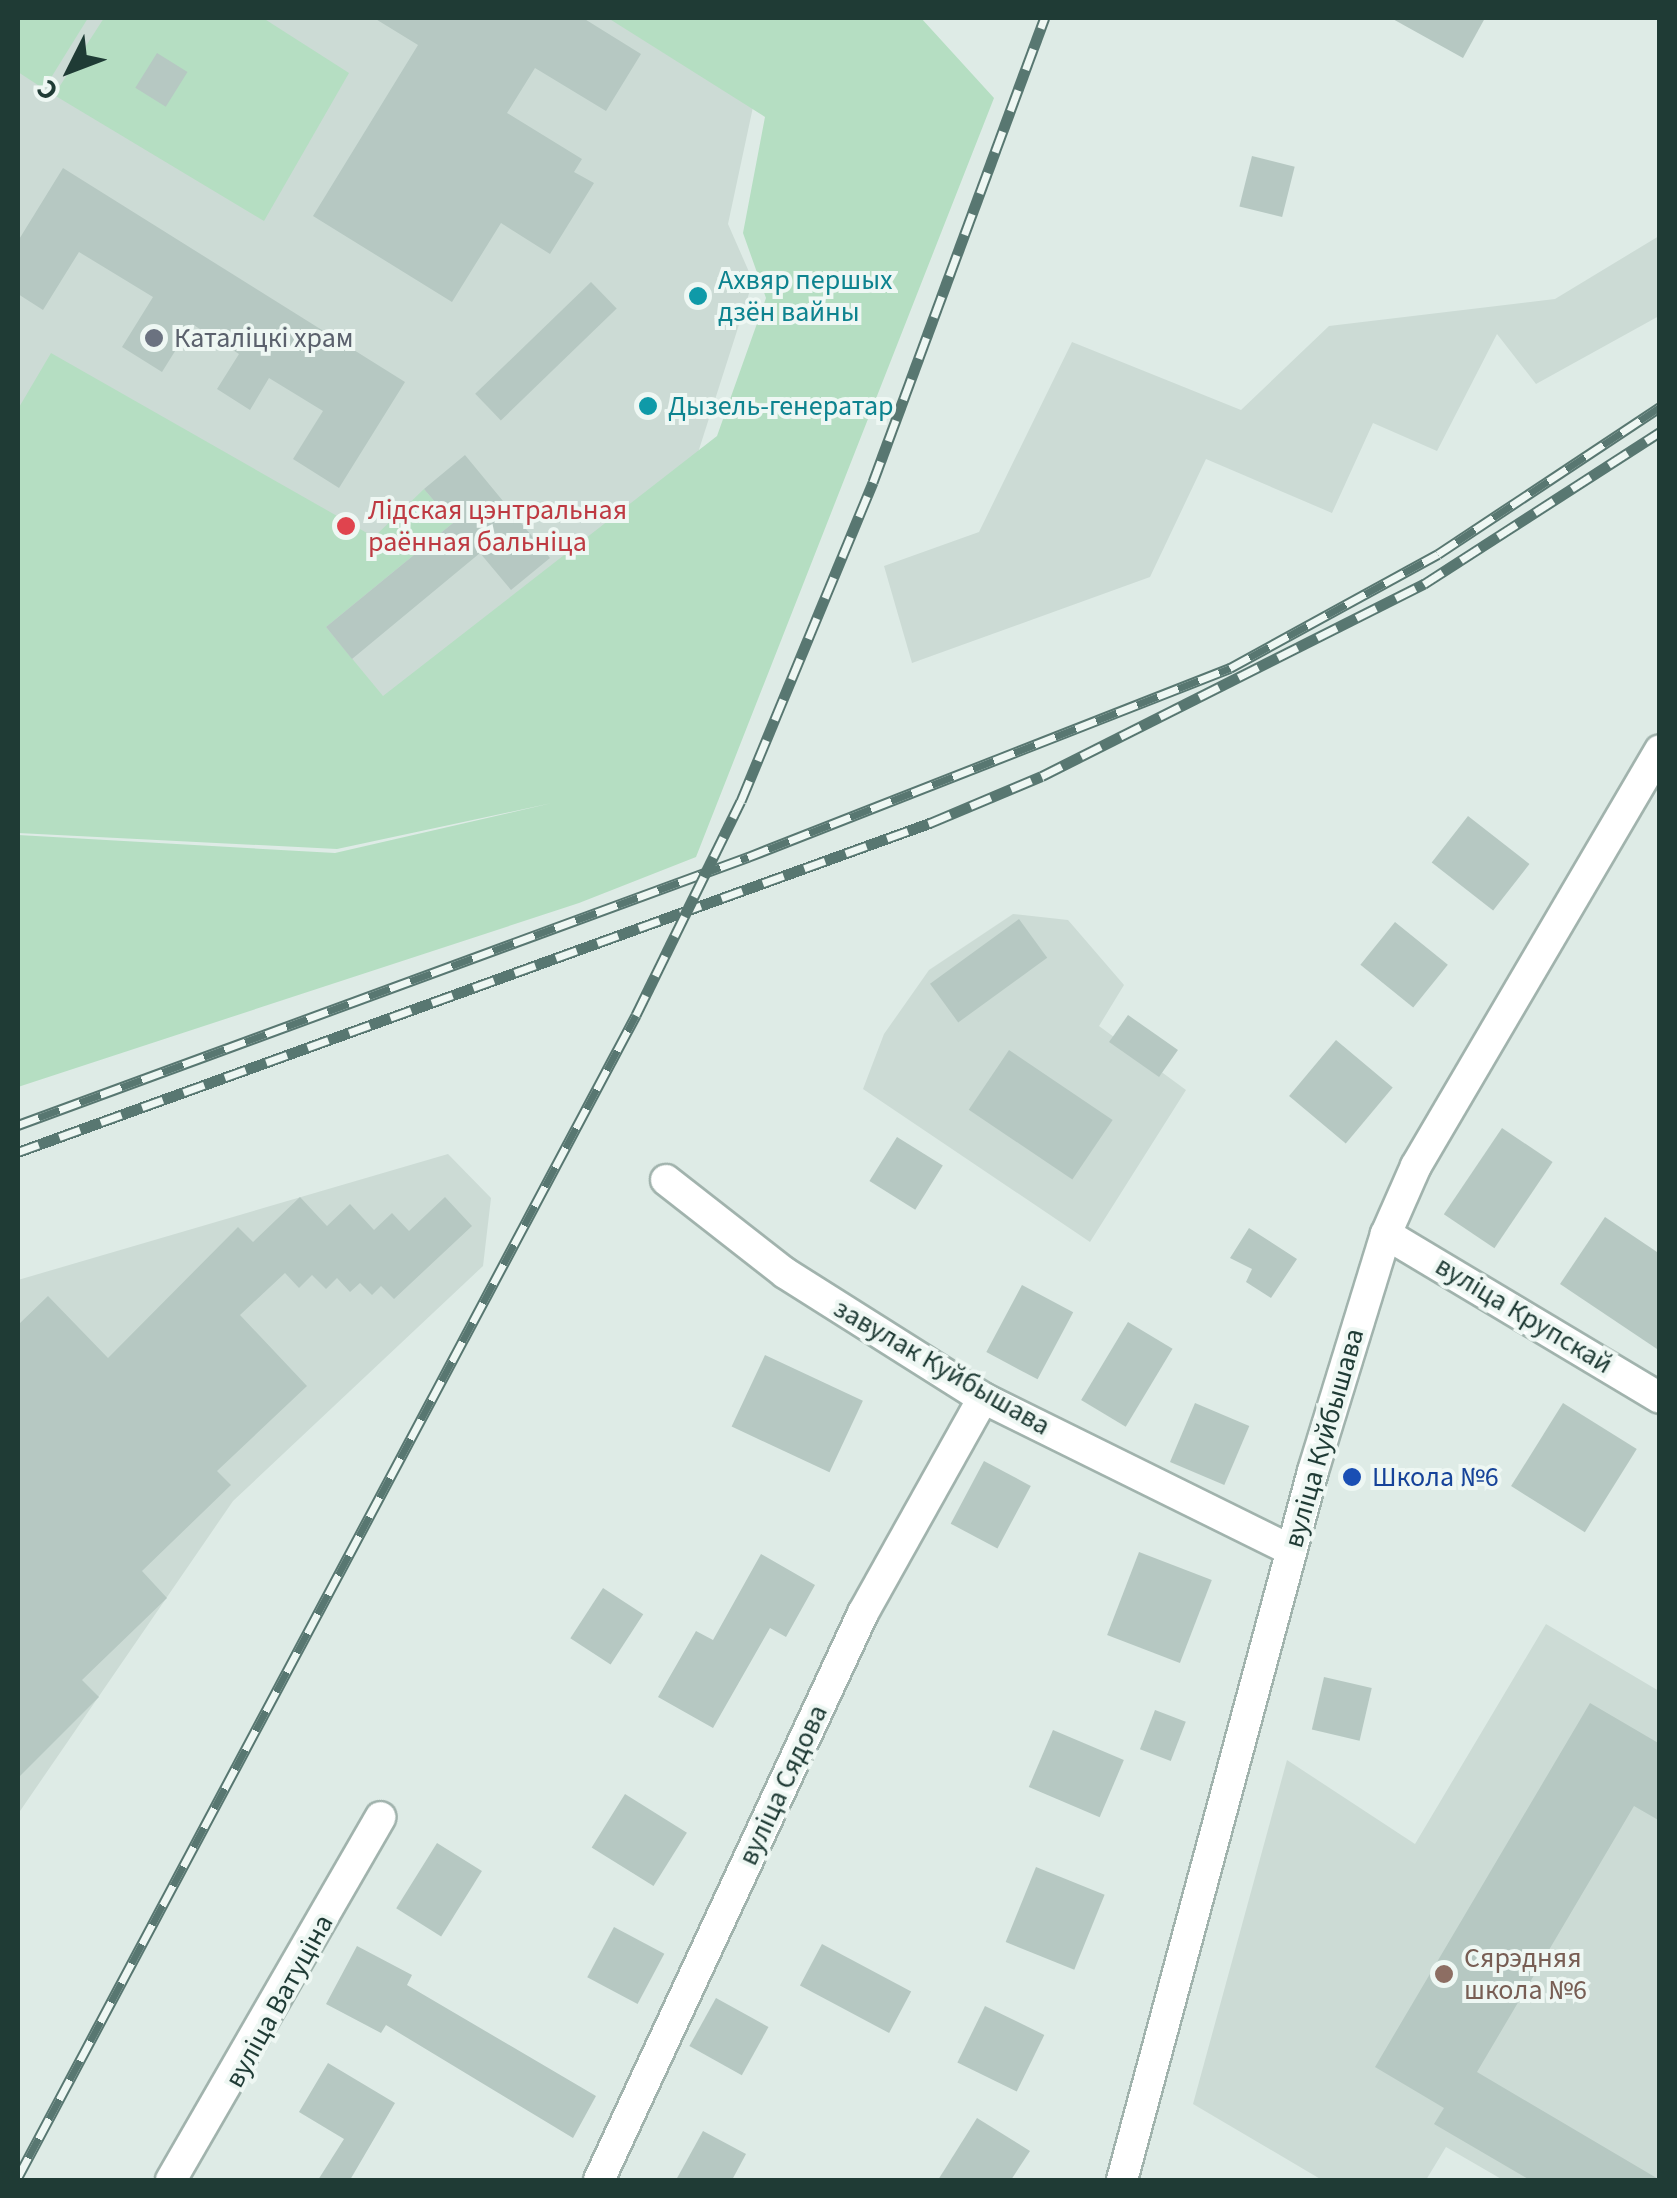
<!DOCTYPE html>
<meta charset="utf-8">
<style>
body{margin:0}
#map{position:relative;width:1677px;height:2198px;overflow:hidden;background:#deebe6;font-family:"Source Sans 3",sans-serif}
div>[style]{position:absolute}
.built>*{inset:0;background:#ccdbd5}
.green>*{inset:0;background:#b5dec2}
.building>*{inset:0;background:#b6c8c2;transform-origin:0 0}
.roads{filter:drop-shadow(2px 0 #a1b3ad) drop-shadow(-2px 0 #a1b3ad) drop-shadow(0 2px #a1b3ad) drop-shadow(0 -2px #a1b3ad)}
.street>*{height:30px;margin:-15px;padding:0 15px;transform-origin:15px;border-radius:15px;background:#fff}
.secondary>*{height:30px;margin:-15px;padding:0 15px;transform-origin:15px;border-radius:15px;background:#fff}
.rail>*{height:11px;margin-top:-5.5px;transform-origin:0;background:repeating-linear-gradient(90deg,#eef7f3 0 22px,#587771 0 44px);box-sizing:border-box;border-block:2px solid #587771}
.dots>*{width:28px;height:28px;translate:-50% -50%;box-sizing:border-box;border:5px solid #eef7f3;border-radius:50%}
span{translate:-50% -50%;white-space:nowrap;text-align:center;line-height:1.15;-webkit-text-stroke:8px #eef7f3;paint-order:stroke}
.culture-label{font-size:28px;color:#0d838f}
.left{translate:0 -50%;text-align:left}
.worship-label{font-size:28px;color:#5b616d}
.health-label{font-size:28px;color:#be3a42}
.street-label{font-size:28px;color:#1f3b35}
.transit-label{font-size:28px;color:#164399}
.education-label{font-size:28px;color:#785e54}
.frame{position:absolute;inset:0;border:20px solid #1f3b35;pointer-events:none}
.north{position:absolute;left:20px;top:20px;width:100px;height:100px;-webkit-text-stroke:8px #eef7f3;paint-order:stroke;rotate:228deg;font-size:28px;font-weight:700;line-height:40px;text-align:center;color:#1f3b35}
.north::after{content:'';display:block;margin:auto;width:35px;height:45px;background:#1f3b35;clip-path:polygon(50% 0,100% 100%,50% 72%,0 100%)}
</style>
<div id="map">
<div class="built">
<div style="clip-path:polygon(18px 18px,772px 18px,728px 224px,753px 281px,596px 771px,18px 822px)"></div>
<div style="clip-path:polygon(1659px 236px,1659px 316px,1536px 384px,1497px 334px,1437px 451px,1373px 423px,1332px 513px,1206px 459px,1150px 577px,912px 663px,884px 566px,979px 532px,1072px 342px,1241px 410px,1329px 326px,1555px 299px)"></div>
<div style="clip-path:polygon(1013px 914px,1068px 920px,1124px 985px,1099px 1026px,1186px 1090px,1090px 1242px,863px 1089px,884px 1034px,929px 970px)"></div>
<div style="clip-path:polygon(448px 1154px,491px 1198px,483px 1266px,233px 1501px,18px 1814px,18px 1280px)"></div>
<div style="clip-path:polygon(1546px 1624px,1659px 1691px,1659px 2180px,1503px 2180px,1446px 2147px,1426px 2180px,1322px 2180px,1193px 2104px,1287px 1760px,1415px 1844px)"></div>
</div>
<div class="green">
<div style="clip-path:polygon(18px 18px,88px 18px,44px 89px,18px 72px)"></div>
<div style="clip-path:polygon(104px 18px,263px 18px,349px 73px,264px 221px,54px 95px)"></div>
<div style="clip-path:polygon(608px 18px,921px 18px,994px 98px,696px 857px,579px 903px,18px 1087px,18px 835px,335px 853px,552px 803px,337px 849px,18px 833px,18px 409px,51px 353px,374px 537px,424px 489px,453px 523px,326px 627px,383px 696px,717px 436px,766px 298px,743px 233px,765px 117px)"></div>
</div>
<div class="building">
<div style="clip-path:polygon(374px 18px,583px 18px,641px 54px,606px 111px,535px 68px,507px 113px,582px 159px,574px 172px,594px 183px,550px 254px,501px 223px,452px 302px,313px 216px,418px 45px)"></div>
<div style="clip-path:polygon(1391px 18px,1485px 18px,1463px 58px)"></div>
<div style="left:157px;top:53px;width:36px;height:41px;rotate:32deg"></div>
<div style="left:1252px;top:156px;width:44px;height:52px;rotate:14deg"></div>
<div style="clip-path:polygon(63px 168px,405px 382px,339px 488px,293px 459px,323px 411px,269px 378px,250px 410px,217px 389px,239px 354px,192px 324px,162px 372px,122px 347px,153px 297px,79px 252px,43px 310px,18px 294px,18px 241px)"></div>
<div style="left:591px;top:282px;width:37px;height:161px;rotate:46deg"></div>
<div style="clip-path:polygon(465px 455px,550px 558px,511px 590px,480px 553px,352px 659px,326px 627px,453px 523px,424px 489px)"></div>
<div style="left:1468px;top:816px;width:78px;height:59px;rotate:38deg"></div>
<div style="left:1019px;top:919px;width:48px;height:110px;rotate:54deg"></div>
<div style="left:1395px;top:922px;width:68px;height:55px;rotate:39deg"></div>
<div style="left:1128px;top:1015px;width:61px;height:33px;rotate:35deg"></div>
<div style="left:1336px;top:1040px;width:74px;height:73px;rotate:40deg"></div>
<div style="left:1009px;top:1050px;width:125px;height:72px;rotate:34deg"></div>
<div style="left:1502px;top:1128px;width:61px;height:104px;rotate:34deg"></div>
<div style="left:897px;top:1137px;width:54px;height:52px;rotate:32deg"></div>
<div style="clip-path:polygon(300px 1197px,327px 1226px,350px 1204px,374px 1230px,392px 1213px,409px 1231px,445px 1197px,472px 1226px,394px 1299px,381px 1286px,372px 1295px,360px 1283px,350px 1292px,337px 1278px,326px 1289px,312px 1275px,299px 1288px,285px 1273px,240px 1315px,307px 1386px,217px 1471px,231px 1485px,142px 1571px,167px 1598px,82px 1680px,99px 1697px,18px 1778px,18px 1325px,48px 1296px,108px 1358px,238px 1227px,253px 1242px)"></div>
<div style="clip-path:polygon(1605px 1217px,1660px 1254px,1660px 1351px,1560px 1284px)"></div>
<div style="clip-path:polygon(1249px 1228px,1297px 1259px,1271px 1298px,1246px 1282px,1252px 1269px,1230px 1258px)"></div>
<div style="left:1022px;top:1285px;width:58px;height:76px;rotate:28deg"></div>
<div style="left:1128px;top:1322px;width:52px;height:91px;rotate:31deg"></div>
<div style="left:765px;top:1355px;width:108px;height:79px;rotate:25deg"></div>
<div style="left:1195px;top:1403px;width:59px;height:64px;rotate:23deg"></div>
<div style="left:1563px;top:1403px;width:87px;height:98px;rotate:32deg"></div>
<div style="left:984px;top:1461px;width:53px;height:71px;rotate:28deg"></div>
<div style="left:1139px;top:1552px;width:78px;height:89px;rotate:21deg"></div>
<div style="clip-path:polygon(761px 1554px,815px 1585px,786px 1637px,770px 1628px,713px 1728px,658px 1697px,696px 1631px,713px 1640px)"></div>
<div style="left:603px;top:1588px;width:48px;height:60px;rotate:33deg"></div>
<div style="left:1324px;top:1677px;width:49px;height:54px;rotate:13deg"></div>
<div style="clip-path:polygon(1590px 1703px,1660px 1744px,1660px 1821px,1634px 1806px,1477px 2072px,1660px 2180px,1530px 2180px,1434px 2124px,1444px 2108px,1375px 2067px)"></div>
<div style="left:1155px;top:1710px;width:33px;height:42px;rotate:21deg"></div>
<div style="left:1053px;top:1730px;width:77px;height:62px;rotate:23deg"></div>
<div style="left:625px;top:1794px;width:73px;height:63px;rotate:32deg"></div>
<div style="left:437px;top:1843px;width:53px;height:77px;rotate:32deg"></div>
<div style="left:1036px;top:1867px;width:74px;height:81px;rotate:22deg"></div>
<div style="left:614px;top:1927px;width:57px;height:57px;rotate:28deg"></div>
<div style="left:822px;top:1944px;width:101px;height:47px;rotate:28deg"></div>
<div style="clip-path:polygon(357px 1946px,412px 1975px,407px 1985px,596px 2096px,573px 2138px,386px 2025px,381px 2033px,326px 2004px)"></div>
<div style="left:716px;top:1998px;width:60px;height:55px;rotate:29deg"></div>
<div style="left:985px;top:2006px;width:66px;height:63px;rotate:26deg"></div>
<div style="clip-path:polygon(328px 2063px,395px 2103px,350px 2180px,318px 2180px,344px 2139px,299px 2112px)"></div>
<div style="clip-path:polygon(977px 2118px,1030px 2151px,1011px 2180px,938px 2180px)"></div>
<div style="clip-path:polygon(703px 2131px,746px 2154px,732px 2180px,676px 2180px)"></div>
</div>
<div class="roads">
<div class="street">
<div style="left:666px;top:1180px;width:151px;rotate:38deg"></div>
<div style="left:785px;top:1273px;width:234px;rotate:32.3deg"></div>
<div style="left:983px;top:1398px;width:343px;rotate:26.3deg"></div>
<div style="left:1386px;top:1234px;width:319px;rotate:30.9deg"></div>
<div style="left:171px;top:2180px;width:419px;rotate:-60deg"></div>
<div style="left:599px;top:2180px;width:625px;rotate:-65.03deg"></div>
<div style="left:863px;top:1613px;width:246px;rotate:-60.8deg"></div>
</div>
<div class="secondary">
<div style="left:1122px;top:2180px;width:734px;rotate:-74.92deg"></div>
<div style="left:1313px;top:1471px;width:248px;rotate:-72.9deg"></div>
<div style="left:1386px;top:1234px;width:74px;rotate:-66.2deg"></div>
<div style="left:1416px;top:1166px;width:482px;rotate:-59.6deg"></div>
</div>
</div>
<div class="rail">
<div style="left:18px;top:1125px;width:778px;rotate:-20.16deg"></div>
<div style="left:748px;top:857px;width:518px;rotate:-21.41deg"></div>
<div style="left:1230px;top:668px;width:237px;rotate:-28.7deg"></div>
<div style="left:1438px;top:554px;width:266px;rotate:-33.5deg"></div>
<div style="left:18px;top:1152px;width:970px;rotate:-19.84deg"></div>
<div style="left:930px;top:823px;width:121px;rotate:-22.8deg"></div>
<div style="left:1042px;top:776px;width:428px;rotate:-26.7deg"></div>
<div style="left:1424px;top:584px;width:281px;rotate:-32.8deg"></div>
<div style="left:18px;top:2177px;width:1316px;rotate:-61.99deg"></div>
<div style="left:636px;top:1015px;width:238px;rotate:-63.9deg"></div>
<div style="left:741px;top:801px;width:345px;rotate:-67.5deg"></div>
<div style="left:873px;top:482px;width:495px;rotate:-69.7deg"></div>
</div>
<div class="dots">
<div style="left:698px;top:296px;background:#0f9aa8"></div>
<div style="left:154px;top:338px;background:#6b7280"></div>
<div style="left:648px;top:406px;background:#0f9aa8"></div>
<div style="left:346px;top:526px;background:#e0444e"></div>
<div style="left:1352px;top:1477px;background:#1a4fb4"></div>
<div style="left:1444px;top:1974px;background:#8d6e63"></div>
</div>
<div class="culture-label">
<span class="left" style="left:718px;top:296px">Ахвяр першых<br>дзён вайны</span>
<span class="left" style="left:668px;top:406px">Дызель-генератар</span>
</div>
<div class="worship-label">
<span class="left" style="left:174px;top:338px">Каталіцкі храм</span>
</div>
<div class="health-label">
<span class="left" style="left:368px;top:526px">Лідская цэнтральная<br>раённая бальніца</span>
</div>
<div class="street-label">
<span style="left:1524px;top:1315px;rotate:31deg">вуліца Крупскай</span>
<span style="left:942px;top:1367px;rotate:30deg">завулак Куйбышава</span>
<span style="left:1324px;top:1438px;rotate:-74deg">вуліца Куйбышава</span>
<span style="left:783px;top:1785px;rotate:-65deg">вуліца Сядова</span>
<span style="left:279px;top:2001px;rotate:-61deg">вуліца Ватуціна</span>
</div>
<div class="transit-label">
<span class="left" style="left:1372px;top:1477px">Школа №6</span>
</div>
<div class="education-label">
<span class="left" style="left:1464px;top:1974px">Сярэдняя<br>школа №6</span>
</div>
<div class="frame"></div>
<div class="north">С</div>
</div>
